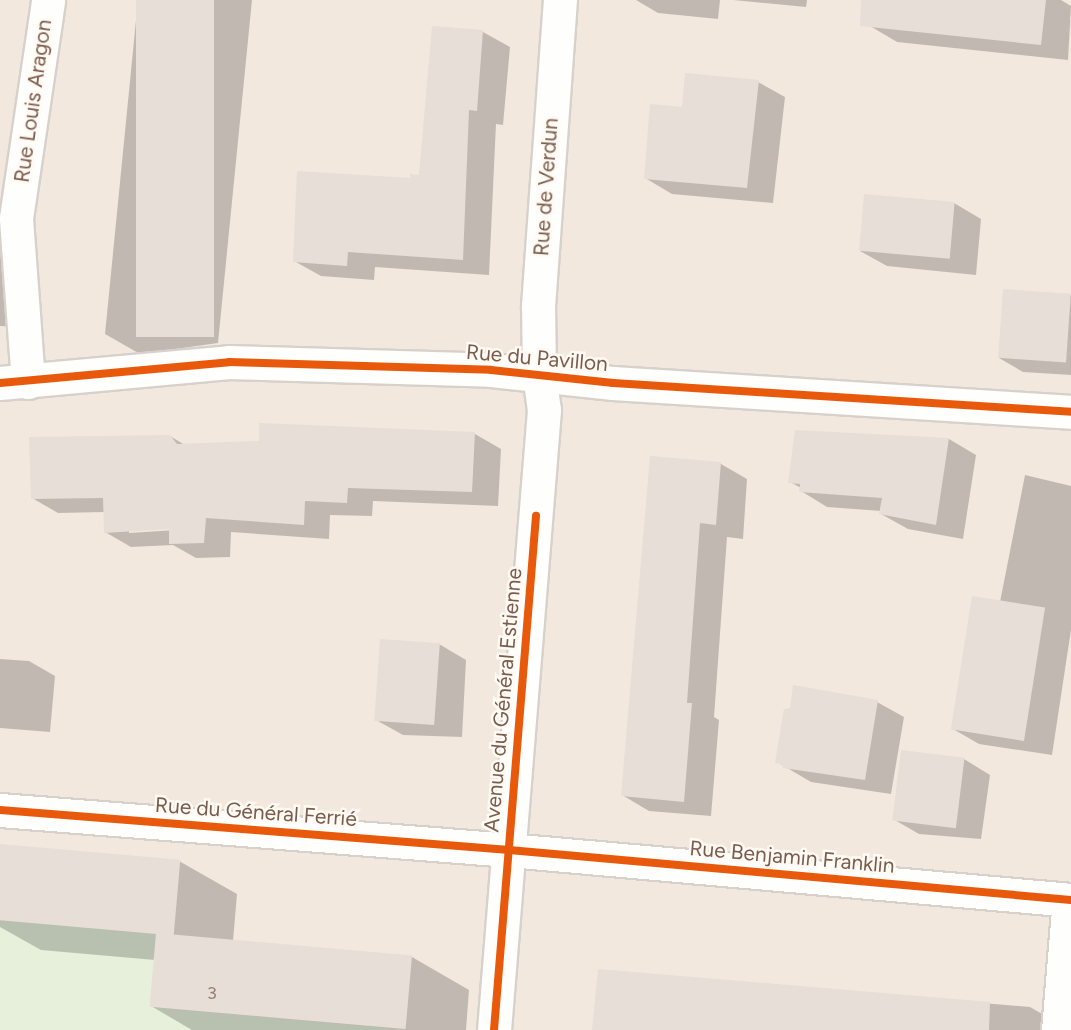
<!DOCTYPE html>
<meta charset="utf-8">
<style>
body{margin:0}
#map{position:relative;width:1071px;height:1030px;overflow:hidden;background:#f9f5f0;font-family:Figtree,sans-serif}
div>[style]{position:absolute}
.residential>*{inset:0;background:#f2e8de;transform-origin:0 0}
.green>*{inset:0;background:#e7f0db}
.shadow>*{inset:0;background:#0003}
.building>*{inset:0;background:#e6ded7;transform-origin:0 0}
.roads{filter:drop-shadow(2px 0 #d7d1cb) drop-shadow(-2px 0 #d7d1cb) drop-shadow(0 2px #d7d1cb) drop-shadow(0 -2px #d7d1cb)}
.street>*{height:33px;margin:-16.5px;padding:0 16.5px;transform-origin:16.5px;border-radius:16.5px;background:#fefefd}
.cycleway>*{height:8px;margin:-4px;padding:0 4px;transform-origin:4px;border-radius:4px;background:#e8590c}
span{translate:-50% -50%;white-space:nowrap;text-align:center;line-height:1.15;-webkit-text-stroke:5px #fffaf3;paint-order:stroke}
.number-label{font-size:18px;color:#977e72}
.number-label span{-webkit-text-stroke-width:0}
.street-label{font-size:21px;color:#7a5c4d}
</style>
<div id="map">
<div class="residential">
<div style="left:0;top:0;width:1071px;height:1030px"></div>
</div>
<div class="green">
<div style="clip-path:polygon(0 920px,156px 933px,150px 1007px,406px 1030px,0 1030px)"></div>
</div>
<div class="shadow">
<div style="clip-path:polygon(138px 0,252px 0,218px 343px,140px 354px,105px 334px)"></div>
<div style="clip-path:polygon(636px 0,720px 0,718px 19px,658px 13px)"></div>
<div style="clip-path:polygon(733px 0,807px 0,806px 7px)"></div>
<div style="clip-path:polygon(872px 0,1061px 0,1071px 6px,1068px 60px,897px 42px,870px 26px)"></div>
<div style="clip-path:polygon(433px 28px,483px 32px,510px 47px,503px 125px,496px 124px,489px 275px,375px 267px,374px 280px,321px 276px,294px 261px,411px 179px,420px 176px)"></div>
<div style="clip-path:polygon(758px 82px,785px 97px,773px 203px,672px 194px,645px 178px,683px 108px)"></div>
<div style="clip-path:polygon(954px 203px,981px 219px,976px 275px,887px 266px,860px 251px)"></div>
<div style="clip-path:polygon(0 240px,20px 251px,25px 327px,0 326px)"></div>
<div style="clip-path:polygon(1071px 295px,1071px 375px,1023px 372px,999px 358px)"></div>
<div style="clip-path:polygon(evenodd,261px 425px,475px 434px,501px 449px,498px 506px,373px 501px,372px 516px,330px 515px,329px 539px,231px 532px,230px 557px,196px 558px,173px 545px,131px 547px,105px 532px,105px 512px,58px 513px,32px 498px,170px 436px,185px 445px,260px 442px,261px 425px,176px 527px,176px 530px,129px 533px,129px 530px,176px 527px)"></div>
<div style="clip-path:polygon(796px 432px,949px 439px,976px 455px,963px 539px,908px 529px,881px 514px,881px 511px,827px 507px,801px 491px,801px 488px,790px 482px)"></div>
<div style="clip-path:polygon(651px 458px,721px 464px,747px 479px,743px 539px,727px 537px,714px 717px,719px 720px,711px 816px,649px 811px,622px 795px)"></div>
<div style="clip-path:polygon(1025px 475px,1071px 486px,1071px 630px,1052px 755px,979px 744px,953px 729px,1000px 602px)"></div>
<div style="clip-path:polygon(439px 644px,466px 660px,462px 737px,403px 735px,376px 720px)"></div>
<div style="clip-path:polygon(0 659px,29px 661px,55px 676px,50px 732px,0 728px)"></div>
<div style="clip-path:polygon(877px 702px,904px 717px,891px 794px,811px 782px,777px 762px)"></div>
<div style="clip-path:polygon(964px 759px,990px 775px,981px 839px,919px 834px,893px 819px)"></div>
<div style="clip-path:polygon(0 846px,179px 861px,237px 894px,233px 941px,412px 957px,469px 990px,466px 1030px,192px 1030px,151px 1006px,155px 960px,41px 950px,0 927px)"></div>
<div style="clip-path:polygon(600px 971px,1030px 1007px,1070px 1030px,594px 1030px)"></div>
</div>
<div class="building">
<div style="left:136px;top:0;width:78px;height:337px"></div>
<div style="clip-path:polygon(861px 0,1046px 0,1041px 45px,860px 26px)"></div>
<div style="clip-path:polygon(432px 26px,483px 30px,477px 111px,469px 110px,463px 260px,348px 252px,347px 266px,293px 262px,297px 171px,410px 178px,410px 174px,419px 175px)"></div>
<div style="clip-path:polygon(685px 73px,759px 80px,747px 188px,644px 179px,650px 104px,682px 107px)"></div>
<div style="left:864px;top:194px;width:91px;height:57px;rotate:5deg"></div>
<div style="left:1003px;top:289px;width:68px;height:69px;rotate:4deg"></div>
<div style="clip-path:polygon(259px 423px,475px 432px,472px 492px,348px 488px,347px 503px,305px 501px,304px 525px,206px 518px,204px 543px,169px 544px,169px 529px,104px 533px,103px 498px,31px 499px,29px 437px,170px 435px,177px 444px,259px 441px)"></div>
<div style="clip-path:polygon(795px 430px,949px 438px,936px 525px,879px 514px,882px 498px,799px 492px,800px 484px,788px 483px)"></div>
<div style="clip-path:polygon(650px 456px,721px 462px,716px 525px,700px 523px,687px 703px,692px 703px,684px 802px,621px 796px)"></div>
<div style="left:972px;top:596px;width:74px;height:135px;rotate:9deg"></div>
<div style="left:380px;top:639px;width:60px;height:82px;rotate:4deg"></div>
<div style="clip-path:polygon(793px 685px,878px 700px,865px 780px,783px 768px,783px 765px,775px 763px,784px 709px,790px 708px)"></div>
<div style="left:901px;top:750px;width:64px;height:71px;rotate:7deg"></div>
<div style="left:0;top:844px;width:181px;height:76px;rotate:5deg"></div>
<div style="left:156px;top:933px;width:257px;height:74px;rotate:5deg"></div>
<div style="clip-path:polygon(598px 969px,990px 1002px,989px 1030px,592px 1030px)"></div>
</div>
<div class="roads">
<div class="street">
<div style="left:28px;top:382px;width:164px;rotate:-94.2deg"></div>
<div style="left:16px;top:218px;width:220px;rotate:-81.6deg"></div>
<div style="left:0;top:383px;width:230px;rotate:-5.2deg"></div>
<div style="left:229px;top:362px;width:262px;rotate:1.7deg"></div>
<div style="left:491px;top:370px;width:123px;rotate:6.1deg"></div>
<div style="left:613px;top:383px;width:459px;rotate:3.6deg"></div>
<div style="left:0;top:810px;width:511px;rotate:4.49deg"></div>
<div style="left:509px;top:850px;width:564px;rotate:5.08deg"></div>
<div style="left:494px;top:1030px;width:622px;rotate:-85.39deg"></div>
<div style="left:544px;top:410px;width:36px;rotate:-98deg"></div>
<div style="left:539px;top:374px;width:68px;rotate:-90.8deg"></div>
<div style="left:538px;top:306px;width:307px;rotate:-85.9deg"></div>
<div style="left:1058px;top:1030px;width:130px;rotate:-85.2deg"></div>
</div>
</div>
<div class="cycleway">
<div style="left:0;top:383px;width:230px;rotate:-5.2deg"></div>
<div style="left:229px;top:362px;width:262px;rotate:1.7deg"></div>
<div style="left:491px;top:370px;width:123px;rotate:6.1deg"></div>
<div style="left:613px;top:383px;width:459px;rotate:3.6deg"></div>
<div style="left:0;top:810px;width:511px;rotate:4.49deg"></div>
<div style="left:509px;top:850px;width:564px;rotate:5.08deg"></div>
<div style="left:494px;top:1030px;width:516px;rotate:-85.33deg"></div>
</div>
<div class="number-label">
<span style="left:212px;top:993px">3</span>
</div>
<div class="street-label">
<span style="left:33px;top:101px;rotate:-82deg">Rue Louis Aragon</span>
<span style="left:546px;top:187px;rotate:-86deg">Rue de Verdun</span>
<span style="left:537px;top:358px;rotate:5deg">Rue du Pavillon</span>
<span style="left:503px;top:700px;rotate:-85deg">Avenue du Général Estienne</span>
<span style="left:256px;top:812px;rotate:4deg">Rue du Général Ferrié</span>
<span style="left:792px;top:857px;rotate:5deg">Rue Benjamin Franklin</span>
</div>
</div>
